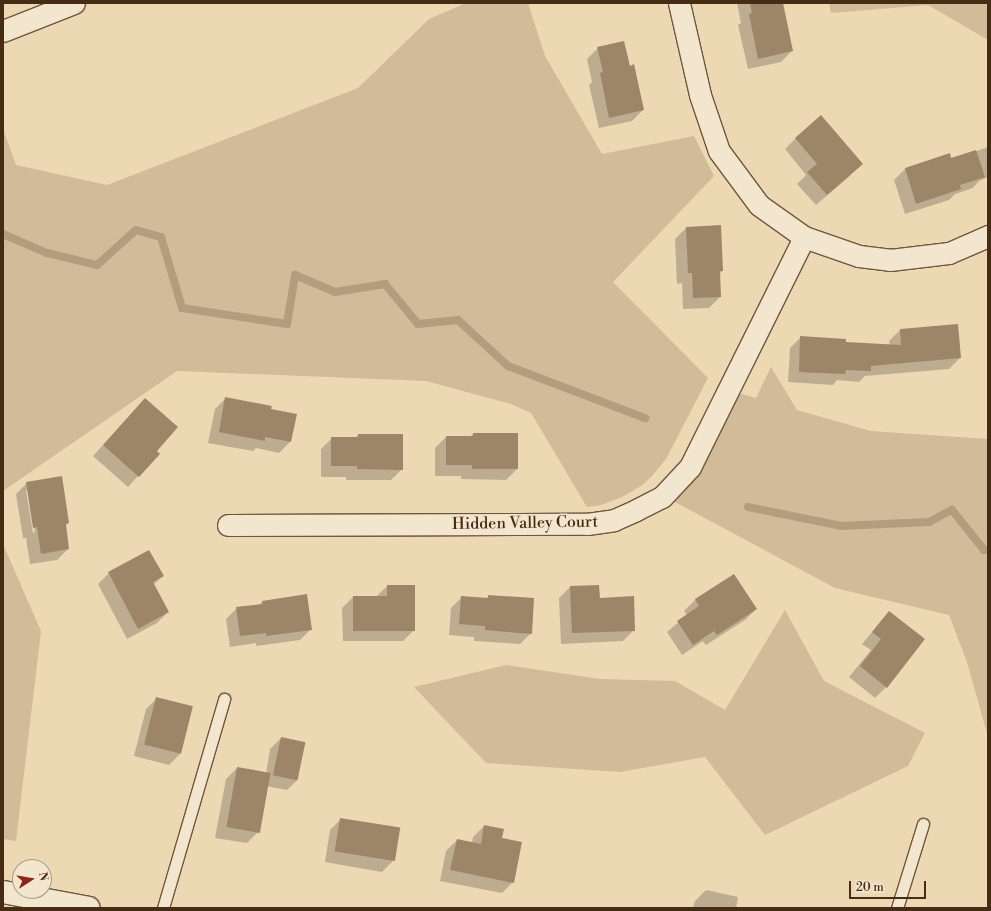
<!DOCTYPE html>
<style>
body{margin:0}
#map{position:relative;width:991px;height:911px;overflow:hidden;background:#edd8b4;font-family:"Libre Bodoni",serif}
div>[style]{position:absolute}
.green>*{inset:0;background:#d1bb99}
.shadow>*{inset:0;background:#0003}
.stream>*{height:8px;margin:-4px;padding:0 4px;transform-origin:4px;border-radius:4px;background:#b49d7e}
.building>*{inset:0;background:#9d8568;transform-origin:0 0}
.roads{filter:drop-shadow(1px 0 #70563d) drop-shadow(-1px 0 #70563d) drop-shadow(0 1px #70563d) drop-shadow(0 -1px #70563d)}
.service>*{height:11px;margin:-5.5px;padding:0 5.5px;transform-origin:5.5px;border-radius:5.5px;background:#f3e6ce}
.minor>*{height:21px;margin:-10.5px;padding:0 10.5px;transform-origin:10.5px;border-radius:10.5px;background:#f3e6ce}
.secondary>*{height:22px;margin:-11px;padding:0 11px;transform-origin:11px;border-radius:11px;background:#f3e6ce}
span{translate:-50% -50%;white-space:nowrap;text-align:center;line-height:1.15;-webkit-text-stroke:3px #f3e6ce;paint-order:stroke}
.street-label{font-size:16px;color:#462b15}
.frame{position:absolute;inset:0;border:4px solid #462b15;pointer-events:none}
.north{position:absolute;left:12px;top:859px;width:40px;height:40px;box-sizing:border-box;background:#f3e6ce;border:1px solid #ae9b84;border-radius:50%;rotate:78deg;font-size:11px;font-weight:700;line-height:16px;text-align:center;color:#462b15}
.north::after{content:'';display:block;margin:auto;width:14px;height:18px;background:#8f2418;clip-path:polygon(50% 0,100% 100%,50% 72%,0 100%)}
.scale{position:absolute;left:849px;top:881px;width:77px;height:18px;box-sizing:border-box;border:2px solid #462b15;border-top:0;padding-left:5px;font-size:12px;line-height:14px;white-space:nowrap;color:#462b15;-webkit-text-stroke:3px #f3e6ce;paint-order:stroke}
</style>
<div id="map">
<div class="green">
<div style="clip-path:polygon(466px 3px,528px 3px,545px 56px,602px 154px,694px 136px,714px 176px,613px 282px,708px 378px,666px 459px,652px 476px,641px 486px,622px 497px,601px 505px,587px 507px,531px 413px,511px 404px,426px 381px,177px 371px,3px 491px,3px 129px,16px 165px,107px 185px,358px 88px,429px 19px)"></div>
<div style="clip-path:polygon(829px 3px,988px 3px,988px 40px,928px 5px,831px 13px)"></div>
<div style="clip-path:polygon(771px 367px,797px 410px,871px 431px,988px 439px,988px 737px,967px 662px,949px 615px,835px 588px,673px 501px,695px 476px,738px 393px,756px 398px)"></div>
<div style="clip-path:polygon(3px 544px,41px 631px,16px 841px,3px 839px)"></div>
<div style="clip-path:polygon(785px 610px,824px 681px,925px 733px,908px 766px,765px 835px,705px 757px,620px 772px,486px 763px,414px 687px,506px 665px,600px 679px,675px 681px,725px 710px)"></div>
</div>
<div class="shadow">
<div style="clip-path:polygon(737px 3px,777px 3px,792px 51px,781px 62px,748px 69px,738px 25px,741px 23px)"></div>
<div style="clip-path:polygon(598px 48px,629px 67px,643px 110px,632px 121px,599px 128px,589px 85px,592px 82px,587px 59px)"></div>
<div style="clip-path:polygon(796px 138px,851px 175px,816px 205px,797px 184px,806px 175px,785px 149px)"></div>
<div style="clip-path:polygon(988px 147px,988px 177px,979px 181px,973px 188px,955px 194px,949px 200px,905px 214px,894px 180px,905px 169px,951px 160px)"></div>
<div style="clip-path:polygon(686px 228px,722px 271px,719px 274px,720px 297px,709px 308px,683px 309px,682px 283px,677px 284px,675px 239px)"></div>
<div style="clip-path:polygon(900px 330px,960px 358px,949px 369px,865px 376px,859px 382px,837px 380px,833px 385px,788px 382px,790px 348px,801px 337px,845px 343px,890px 345px,889px 341px)"></div>
<div style="clip-path:polygon(226px 398px,270px 410px,290px 442px,279px 453px,256px 448px,253px 451px,208px 443px,215px 409px)"></div>
<div style="clip-path:polygon(145px 399px,155px 451px,138px 476px,128px 487px,93px 456px)"></div>
<div style="clip-path:polygon(473px 434px,517px 469px,506px 480px,461px 479px,461px 476px,435px 476px,435px 448px,446px 437px,470px 437px)"></div>
<div style="clip-path:polygon(358px 435px,402px 469px,391px 480px,346px 480px,346px 477px,321px 477px,321px 449px,332px 438px,355px 438px)"></div>
<div style="clip-path:polygon(evenodd,27px 483px,68px 523px,65px 526px,68px 549px,57px 560px,30px 564px,26px 538px,23px 538px,16px 494px,27px 483px,26px 490px,29px 490px,35px 532px,33px 533px,26px 490px)"></div>
<div style="clip-path:polygon(109px 573px,163px 576px,153px 585px,168px 612px,157px 623px,127px 639px,98px 584px)"></div>
<div style="clip-path:polygon(734px 575px,756px 609px,745px 620px,706px 645px,703px 641px,682px 655px,667px 632px,687px 615px,684px 611px,695px 600px)"></div>
<div style="clip-path:polygon(387px 586px,414px 630px,403px 641px,343px 641px,342px 608px,353px 597px,376px 597px)"></div>
<div style="clip-path:polygon(598px 586px,599px 599px,634px 630px,623px 641px,561px 644px,559px 598px,570px 587px)"></div>
<div style="clip-path:polygon(489px 596px,531px 633px,520px 644px,474px 641px,474px 637px,449px 635px,451px 608px,462px 597px,485px 599px)"></div>
<div style="clip-path:polygon(263px 601px,311px 629px,300px 640px,256px 646px,256px 643px,230px 647px,226px 619px,237px 608px,259px 605px)"></div>
<div style="clip-path:polygon(889px 612px,886px 687px,875px 698px,849px 677px,871px 650px,862px 644px)"></div>
<div style="clip-path:polygon(157px 698px,180px 754px,169px 765px,134px 756px,146px 709px)"></div>
<div style="clip-path:polygon(281px 738px,304px 742px,298px 779px,287px 790px,266px 786px,258px 832px,247px 843px,215px 838px,226px 779px,237px 768px,266px 774px,270px 749px)"></div>
<div style="clip-path:polygon(341px 819px,393px 861px,382px 872px,325px 862px,330px 830px)"></div>
<div style="clip-path:polygon(484px 826px,501px 838px,513px 882px,502px 893px,440px 881px,446px 851px,457px 840px,472px 843px,473px 837px)"></div>
<div style="clip-path:polygon(706px 890px,738px 897px,736px 908px,693px 908px,695px 901px)"></div>
</div>
<div class="stream">
<div style="left:3px;top:234px;width:48px;rotate:23.4deg"></div>
<div style="left:47px;top:253px;width:51px;rotate:13.5deg"></div>
<div style="left:97px;top:265px;width:52px;rotate:-41.9deg"></div>
<div style="left:136px;top:230px;width:26px;rotate:16deg"></div>
<div style="left:161px;top:237px;width:74px;rotate:73.5deg"></div>
<div style="left:182px;top:308px;width:106px;rotate:8.7deg"></div>
<div style="left:287px;top:324px;width:50px;rotate:-80.7deg"></div>
<div style="left:295px;top:275px;width:43px;rotate:23deg"></div>
<div style="left:335px;top:292px;width:51px;rotate:-9.1deg"></div>
<div style="left:385px;top:284px;width:52px;rotate:50.5deg"></div>
<div style="left:418px;top:324px;width:40px;rotate:-5.7deg"></div>
<div style="left:458px;top:320px;width:68px;rotate:42.6deg"></div>
<div style="left:508px;top:366px;width:147px;rotate:20.8deg"></div>
<div style="left:748px;top:507px;width:95px;rotate:11.5deg"></div>
<div style="left:841px;top:526px;width:88px;rotate:-2.6deg"></div>
<div style="left:929px;top:522px;width:26px;rotate:-28deg"></div>
<div style="left:952px;top:510px;width:51px;rotate:51.3deg"></div>
<div style="left:984px;top:550px;width:4px"></div>
</div>
<div class="building">
<div style="clip-path:polygon(750px 3px,783px 3px,793px 51px,758px 59px,749px 14px,752px 13px)"></div>
<div style="clip-path:polygon(624px 41px,630px 66px,634px 64px,644px 110px,609px 118px,600px 73px,603px 72px,597px 47px)"></div>
<div style="clip-path:polygon(821px 115px,863px 164px,827px 195px,807px 172px,817px 164px,795px 138px)"></div>
<div style="clip-path:polygon(976px 150px,985px 177px,960px 185px,961px 189px,916px 204px,905px 168px,950px 153px,951px 158px)"></div>
<div style="clip-path:polygon(721px 225px,723px 271px,720px 271px,721px 297px,693px 298px,692px 273px,688px 273px,686px 227px)"></div>
<div style="clip-path:polygon(958px 324px,961px 358px,871px 366px,871px 371px,846px 370px,845px 374px,799px 372px,800px 336px,846px 339px,846px 342px,901px 345px,900px 329px)"></div>
<div style="clip-path:polygon(225px 397px,272px 406px,271px 409px,297px 414px,291px 442px,265px 437px,265px 441px,219px 432px)"></div>
<div style="clip-path:polygon(145px 398px,178px 427px,157px 451px,160px 454px,139px 477px,103px 445px)"></div>
<div style="clip-path:polygon(473px 433px,518px 433px,518px 469px,472px 469px,472px 465px,446px 465px,446px 436px,473px 436px)"></div>
<div style="clip-path:polygon(358px 434px,403px 434px,403px 470px,357px 469px,357px 466px,331px 466px,331px 437px,358px 437px)"></div>
<div style="clip-path:polygon(62px 476px,69px 523px,66px 524px,69px 549px,41px 554px,37px 527px,33px 528px,26px 482px)"></div>
<div style="clip-path:polygon(149px 550px,164px 576px,153px 582px,169px 612px,138px 629px,108px 572px)"></div>
<div style="clip-path:polygon(734px 574px,757px 609px,717px 635px,714px 631px,693px 645px,677px 621px,699px 606px,695px 599px)"></div>
<div style="clip-path:polygon(387px 585px,415px 585px,415px 631px,353px 631px,353px 596px,387px 596px)"></div>
<div style="clip-path:polygon(599px 585px,600px 598px,634px 596px,635px 631px,572px 633px,570px 586px)"></div>
<div style="clip-path:polygon(307px 594px,312px 630px,266px 636px,266px 633px,240px 636px,236px 607px,263px 604px,262px 601px)"></div>
<div style="clip-path:polygon(488px 595px,534px 598px,532px 634px,485px 630px,485px 626px,459px 624px,461px 596px,488px 598px)"></div>
<div style="clip-path:polygon(889px 611px,925px 639px,887px 688px,860px 666px,881px 639px,872px 632px)"></div>
<div style="left:156px;top:697px;width:38px;height:49px;rotate:14deg"></div>
<div style="left:281px;top:737px;width:25px;height:39px;rotate:12deg"></div>
<div style="left:237px;top:767px;width:34px;height:61px;rotate:10deg"></div>
<div style="left:340px;top:818px;width:61px;height:34px;rotate:9deg"></div>
<div style="clip-path:polygon(484px 825px,504px 829px,502px 838px,522px 842px,514px 883px,450px 870px,457px 839px,481px 844px)"></div>
</div>
<div class="roads">
<div class="service">
<div style="left:163px;top:908px;width:218px;rotate:-73.7deg"></div>
<div style="left:897px;top:908px;width:88px;rotate:-72.8deg"></div>
</div>
<div class="minor">
<div style="left:679px;top:3px;width:94px;rotate:77.1deg"></div>
<div style="left:700px;top:95px;width:59px;rotate:71.3deg"></div>
<div style="left:719px;top:151px;width:67px;rotate:53.5deg"></div>
<div style="left:759px;top:205px;width:55px;rotate:35.4deg"></div>
<div style="left:804px;top:237px;width:58px;rotate:19.1deg"></div>
<div style="left:859px;top:256px;width:31px;rotate:7deg"></div>
<div style="left:890px;top:260px;width:59px;rotate:-6.8deg"></div>
<div style="left:949px;top:253px;width:43px;rotate:-23.6deg"></div>
<div style="left:3px;top:31px;width:76px;rotate:-21.5deg"></div>
<div style="left:228px;top:525px;width:359px;rotate:-0.2deg"></div>
<div style="left:587px;top:524px;width:27px;rotate:-8deg"></div>
<div style="left:614px;top:520px;width:24px;rotate:-24deg"></div>
<div style="left:636px;top:510px;width:29px;rotate:-27deg"></div>
<div style="left:662px;top:497px;width:41px;rotate:-47deg"></div>
<div style="left:690px;top:467px;width:257px;rotate:-63.6deg"></div>
</div>
<div class="secondary">
<div style="left:3px;top:892px;width:87px;rotate:10.5deg"></div>
</div>
</div>
<div class="street-label">
<span style="left:525px;top:523px;rotate:-1deg">Hidden Valley Court</span>
</div>
<div class="frame"></div>
<div class="north">N</div>
<div class="scale">20 m</div>
</div>
